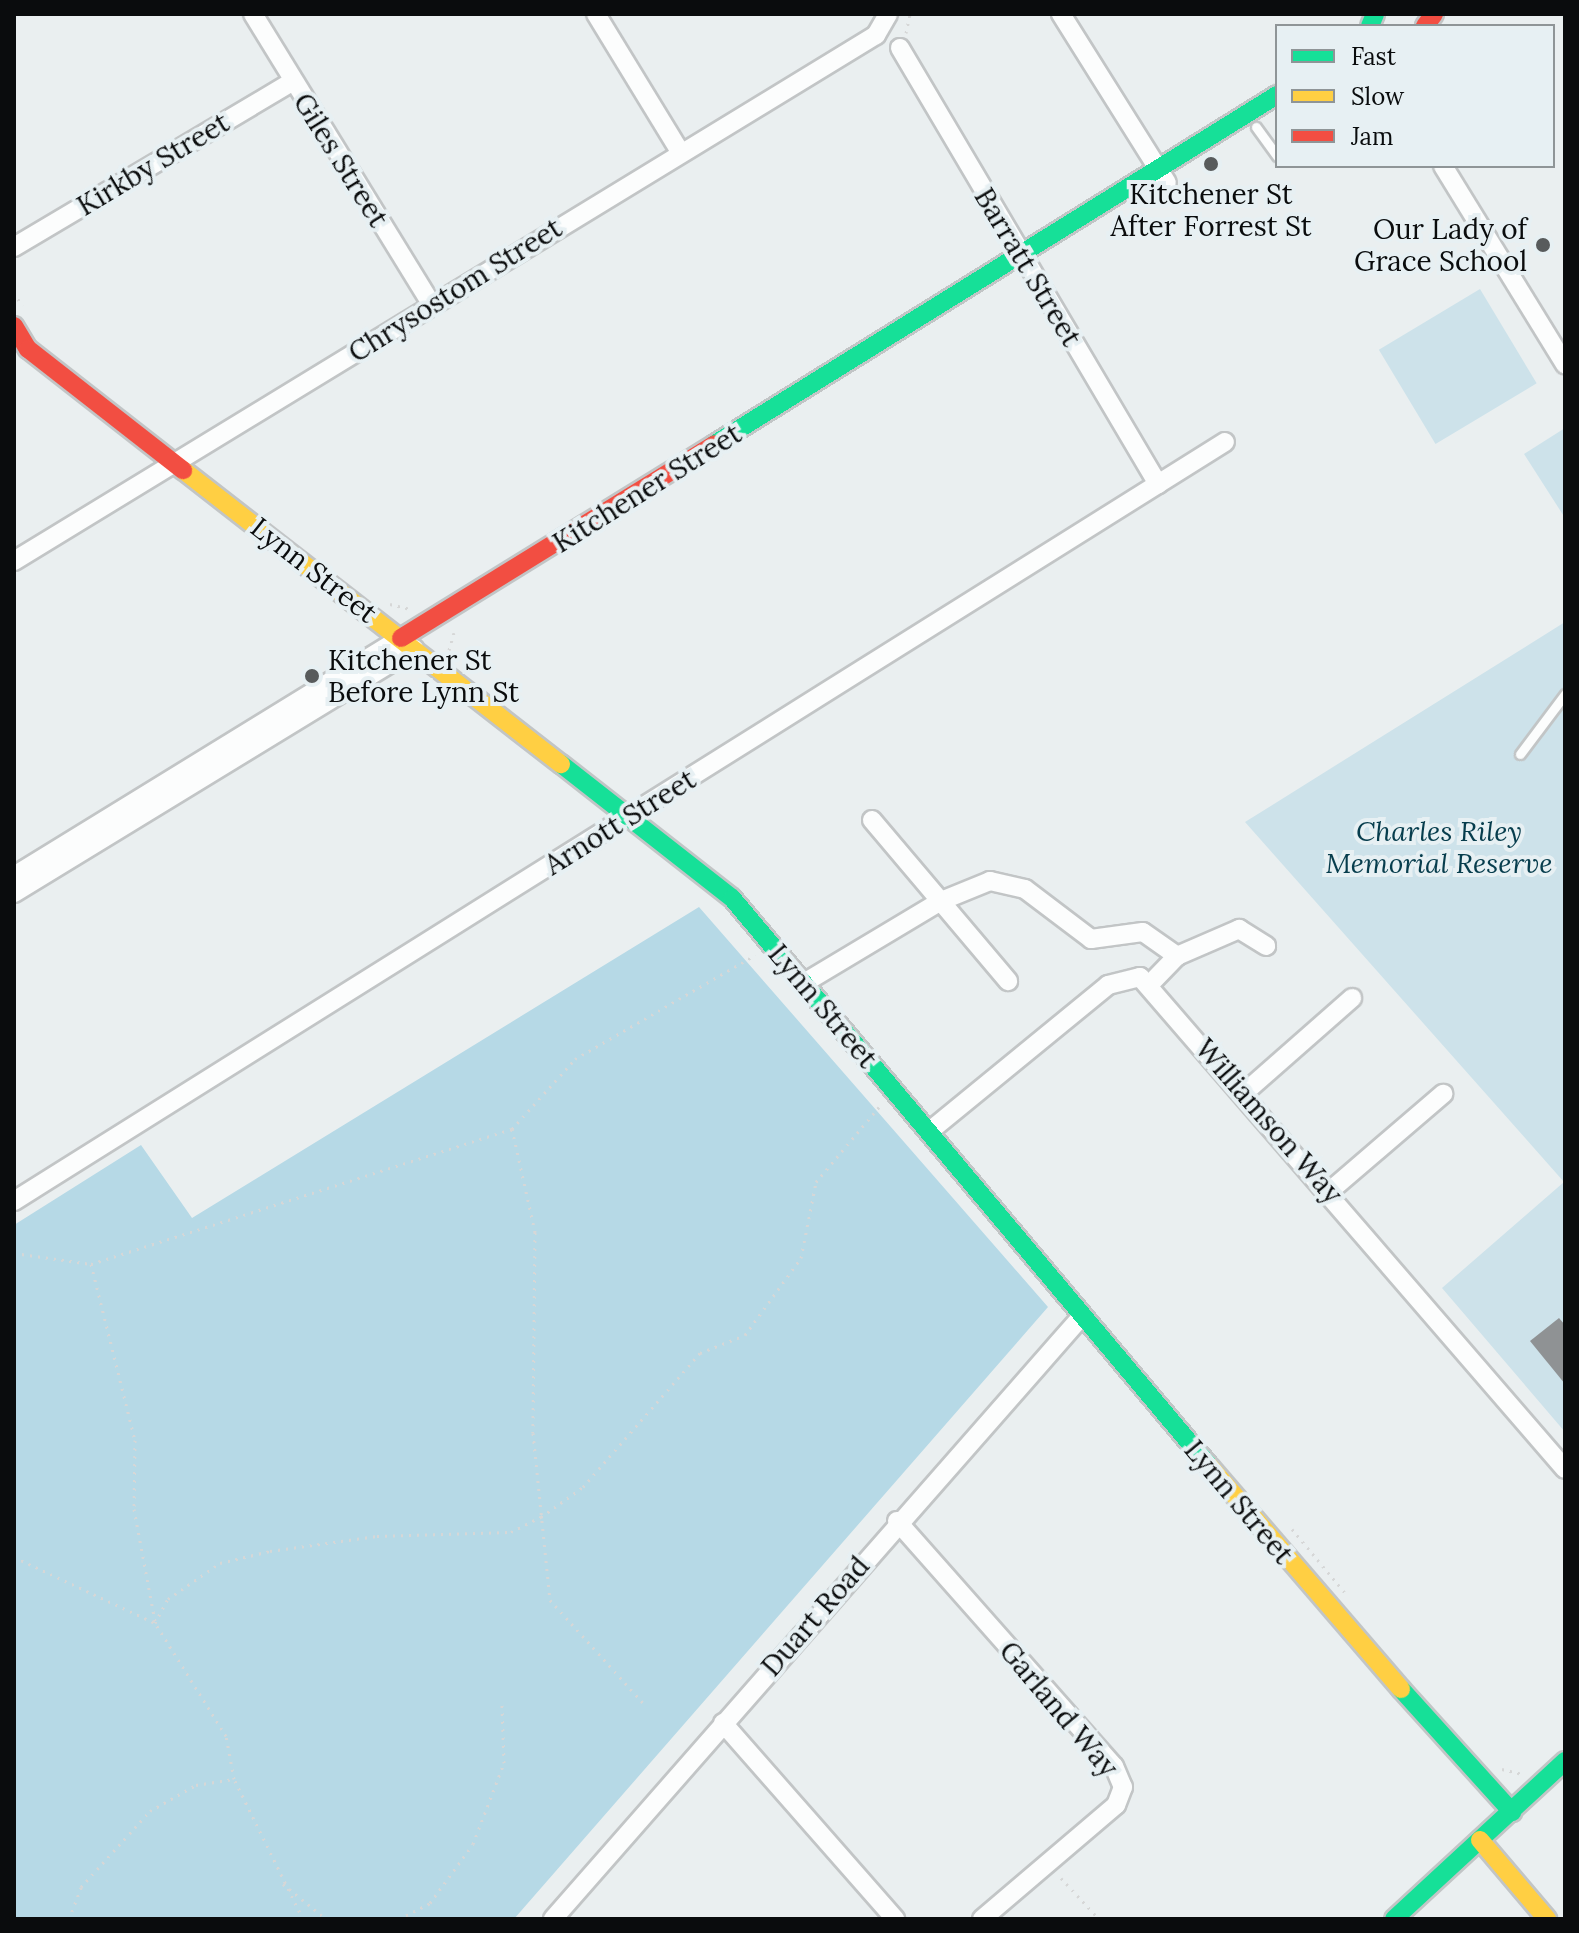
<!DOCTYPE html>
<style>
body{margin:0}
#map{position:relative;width:1579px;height:1933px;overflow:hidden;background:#eaeff0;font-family:Lora,serif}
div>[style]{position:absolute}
.green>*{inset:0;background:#cde2ea;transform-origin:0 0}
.forest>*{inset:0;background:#b6d9e6}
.building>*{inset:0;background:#8f9294}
.path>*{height:3px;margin-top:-1.5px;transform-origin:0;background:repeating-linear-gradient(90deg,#d6d7d7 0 2px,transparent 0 8px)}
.roads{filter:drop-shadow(2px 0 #c2c5c6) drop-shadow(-2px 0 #c2c5c6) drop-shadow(0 2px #c2c5c6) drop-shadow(0 -2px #c2c5c6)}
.lane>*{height:9px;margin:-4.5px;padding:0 4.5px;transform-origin:4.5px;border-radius:4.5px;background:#fcfdfd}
.street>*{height:18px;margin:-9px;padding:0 9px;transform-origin:9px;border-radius:9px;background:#fcfdfd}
.fast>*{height:18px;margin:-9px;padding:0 9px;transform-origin:9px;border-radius:9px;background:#16e098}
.slow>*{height:18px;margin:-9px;padding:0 9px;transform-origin:9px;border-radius:9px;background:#ffcf43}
.jam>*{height:18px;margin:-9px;padding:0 9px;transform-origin:9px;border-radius:9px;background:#f24e42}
.dots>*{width:22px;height:22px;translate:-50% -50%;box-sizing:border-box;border:4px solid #e7f0f3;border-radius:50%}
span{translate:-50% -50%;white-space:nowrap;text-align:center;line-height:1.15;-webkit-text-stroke:8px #e7f0f3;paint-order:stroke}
.street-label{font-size:28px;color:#0a0c0d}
.poi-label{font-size:28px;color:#0a0c0d}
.right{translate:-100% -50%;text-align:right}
.left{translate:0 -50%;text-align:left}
.park-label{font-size:28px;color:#073d4d;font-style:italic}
.frame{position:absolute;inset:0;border:16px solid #0a0c0d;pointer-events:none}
.legend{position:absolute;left:1275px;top:24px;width:280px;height:144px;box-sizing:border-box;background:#e7f0f3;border:2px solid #8f9597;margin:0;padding:10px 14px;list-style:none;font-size:24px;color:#0a0c0d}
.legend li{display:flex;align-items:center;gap:16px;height:40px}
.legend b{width:40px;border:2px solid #8f9597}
</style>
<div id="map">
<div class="green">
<div style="left:1480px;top:289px;width:110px;height:118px;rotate:59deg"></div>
<div style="clip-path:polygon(1565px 428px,1565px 518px,1524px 454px)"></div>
<div style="clip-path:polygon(1565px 622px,1565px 1432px,1442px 1288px,1564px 1182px,1245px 822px)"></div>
</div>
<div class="forest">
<div style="clip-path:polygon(699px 907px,1048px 1307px,514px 1919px,14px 1919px,14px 1225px,141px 1145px,192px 1218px)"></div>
</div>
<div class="building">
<div style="clip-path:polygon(1559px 1318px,1565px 1325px,1565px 1384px,1530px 1341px)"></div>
</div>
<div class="path">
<div style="left:906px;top:33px;width:19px;rotate:-78deg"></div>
<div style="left:14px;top:292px;width:16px;rotate:60deg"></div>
<div style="left:390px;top:604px;width:21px;rotate:14deg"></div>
<div style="left:449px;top:650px;width:18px;rotate:-74deg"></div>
<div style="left:512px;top:1129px;width:106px;rotate:77.4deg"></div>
<div style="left:535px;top:1232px;width:201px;rotate:90.6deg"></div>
<div style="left:533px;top:1433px;width:168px;rotate:84.2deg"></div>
<div style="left:550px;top:1600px;width:142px;rotate:47.9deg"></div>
<div style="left:14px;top:1253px;width:78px;rotate:8.1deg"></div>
<div style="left:91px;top:1264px;width:442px;rotate:-17.8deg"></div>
<div style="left:512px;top:1129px;width:94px;rotate:-48deg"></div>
<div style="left:575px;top:1059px;width:208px;rotate:-30deg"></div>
<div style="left:91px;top:1264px;width:181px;rotate:76deg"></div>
<div style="left:135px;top:1440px;width:69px;rotate:90.8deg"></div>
<div style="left:134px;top:1509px;width:114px;rotate:79.4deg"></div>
<div style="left:1292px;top:1529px;width:85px;rotate:50.3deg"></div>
<div style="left:14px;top:1557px;width:156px;rotate:25.1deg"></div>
<div style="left:1502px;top:1769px;width:21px;rotate:14deg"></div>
<div style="left:1061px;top:1878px;width:56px;rotate:47.2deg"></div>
<div style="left:283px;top:1884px;width:55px;rotate:39.1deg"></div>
<div style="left:69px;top:1919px;width:34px;rotate:-69deg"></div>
<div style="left:81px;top:1887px;width:103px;rotate:-47.8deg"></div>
<div style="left:150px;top:1811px;width:53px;rotate:-29.5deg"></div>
<div style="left:196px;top:1785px;width:38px;rotate:-9deg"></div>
<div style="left:303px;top:1919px;width:156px;rotate:-116.2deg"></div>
<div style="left:234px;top:1779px;width:44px;rotate:-100.5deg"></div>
<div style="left:226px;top:1736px;width:133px;rotate:-122.1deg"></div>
<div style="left:155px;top:1623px;width:27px;rotate:-62deg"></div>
<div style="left:168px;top:1599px;width:63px;rotate:-34.7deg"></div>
<div style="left:220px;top:1563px;width:51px;rotate:-13.5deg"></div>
<div style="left:270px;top:1551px;width:108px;rotate:-8deg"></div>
<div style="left:377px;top:1536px;width:134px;rotate:-1.7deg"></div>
<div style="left:511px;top:1532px;width:34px;rotate:-27deg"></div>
<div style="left:541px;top:1517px;width:52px;rotate:-35.5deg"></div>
<div style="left:583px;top:1487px;width:178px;rotate:-48.9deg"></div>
<div style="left:700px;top:1353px;width:48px;rotate:-21.8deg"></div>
<div style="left:745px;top:1335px;width:95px;rotate:-54deg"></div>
<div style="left:801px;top:1258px;width:77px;rotate:-78.8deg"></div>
<div style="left:816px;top:1182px;width:98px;rotate:-50deg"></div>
<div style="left:399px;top:1919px;width:35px;rotate:-27deg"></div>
<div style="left:430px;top:1903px;width:73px;rotate:-53.9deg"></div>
<div style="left:473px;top:1844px;width:87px;rotate:-69.1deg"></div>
<div style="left:504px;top:1763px;width:58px;rotate:-92deg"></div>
</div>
<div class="roads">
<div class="lane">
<div style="left:1256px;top:127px;width:36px;rotate:54deg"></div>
<div style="left:1520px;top:754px;width:75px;rotate:-53.1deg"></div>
</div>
<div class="street">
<div style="left:253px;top:14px;width:342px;rotate:58.4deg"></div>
<div style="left:596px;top:14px;width:159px;rotate:58.6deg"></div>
<div style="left:1061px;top:14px;width:199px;rotate:57.9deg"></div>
<div style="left:900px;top:48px;width:507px;rotate:59.39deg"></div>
<div style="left:1443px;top:166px;width:233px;rotate:58.4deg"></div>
<div style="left:14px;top:247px;width:323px;rotate:-30.7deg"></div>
<div style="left:14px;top:561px;width:1010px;rotate:-31.39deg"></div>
<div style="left:876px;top:35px;width:24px;rotate:-60deg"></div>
<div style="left:872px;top:820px;width:211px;rotate:49.8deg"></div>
<div style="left:14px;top:876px;width:454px;rotate:-31.6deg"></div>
<div style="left:14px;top:893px;width:469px;rotate:-31.4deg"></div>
<div style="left:804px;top:983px;width:160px;rotate:-30.9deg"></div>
<div style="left:941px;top:901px;width:53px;rotate:-22.2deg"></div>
<div style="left:990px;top:881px;width:36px;rotate:13deg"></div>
<div style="left:1025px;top:889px;width:83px;rotate:37.1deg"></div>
<div style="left:1091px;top:939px;width:52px;rotate:-7.7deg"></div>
<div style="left:1143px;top:932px;width:42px;rotate:35.2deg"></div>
<div style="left:1150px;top:984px;width:39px;rotate:-46deg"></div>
<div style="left:1177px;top:956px;width:68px;rotate:-23.5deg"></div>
<div style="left:1239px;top:929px;width:32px;rotate:32deg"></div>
<div style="left:1244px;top:1093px;width:144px;rotate:-41.3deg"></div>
<div style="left:931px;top:1130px;width:229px;rotate:-39.3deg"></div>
<div style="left:1108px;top:985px;width:33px;rotate:-14deg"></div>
<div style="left:1140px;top:977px;width:650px;rotate:49.18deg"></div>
<div style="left:1331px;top:1190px;width:148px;rotate:-40.6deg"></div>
<div style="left:14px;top:1201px;width:1429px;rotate:-32.08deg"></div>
<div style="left:897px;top:1521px;width:327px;rotate:48.5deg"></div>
<div style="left:1114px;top:1766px;width:23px;rotate:67deg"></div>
<div style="left:1123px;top:1787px;width:19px;rotate:111deg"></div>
<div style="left:1116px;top:1805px;width:176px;rotate:139.6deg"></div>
<div style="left:723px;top:1723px;width:261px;rotate:48.7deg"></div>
<div style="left:553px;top:1919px;width:802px;rotate:-48.74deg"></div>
</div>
<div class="fast">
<div style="left:1370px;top:26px;width:13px;rotate:-67deg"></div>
<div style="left:715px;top:444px;width:662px;rotate:-31.84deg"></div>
<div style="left:561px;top:764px;width:217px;rotate:38.1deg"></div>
<div style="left:732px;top:898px;width:743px;rotate:49.97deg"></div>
<div style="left:1401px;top:1689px;width:166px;rotate:47.9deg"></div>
<div style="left:1394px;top:1919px;width:233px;rotate:-42.7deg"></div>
</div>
<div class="slow">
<div style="left:183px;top:470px;width:479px;rotate:37.9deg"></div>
<div style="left:1210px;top:1467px;width:293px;rotate:49.3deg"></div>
<div style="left:1480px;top:1840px;width:104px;rotate:49.7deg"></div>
</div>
<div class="jam">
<div style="left:1425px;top:26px;width:15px;rotate:-53deg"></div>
<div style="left:14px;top:326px;width:27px;rotate:59deg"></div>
<div style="left:28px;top:349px;width:197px;rotate:38deg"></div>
<div style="left:401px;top:638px;width:369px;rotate:-31.7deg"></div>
</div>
</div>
<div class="dots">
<div style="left:1211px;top:164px;background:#585b5c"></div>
<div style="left:1543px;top:245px;background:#585b5c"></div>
<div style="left:312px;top:676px;background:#585b5c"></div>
</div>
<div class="street-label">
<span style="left:341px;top:160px;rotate:58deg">Giles Street</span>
<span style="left:153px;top:164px;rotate:-31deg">Kirkby Street</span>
<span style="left:1028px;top:267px;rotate:59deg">Barratt Street</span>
<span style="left:455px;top:290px;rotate:-32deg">Chrysostom Street</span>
<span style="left:647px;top:488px;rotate:-32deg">Kitchener Street</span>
<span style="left:314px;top:570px;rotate:38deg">Lynn Street</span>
<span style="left:620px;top:822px;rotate:-32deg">Arnott Street</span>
<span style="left:823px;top:1006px;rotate:50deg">Lynn Street</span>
<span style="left:1269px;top:1121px;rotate:49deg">Williamson Way</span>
<span style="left:1239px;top:1502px;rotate:50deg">Lynn Street</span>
<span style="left:815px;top:1616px;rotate:-49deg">Duart Road</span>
<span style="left:1059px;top:1709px;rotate:50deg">Garland Way</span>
</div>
<div class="poi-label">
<span style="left:1211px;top:210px">Kitchener St<br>After Forrest St</span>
<span class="right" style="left:1527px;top:245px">Our Lady of<br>Grace School</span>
<span class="left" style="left:328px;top:676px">Kitchener St<br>Before Lynn St</span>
</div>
<div class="park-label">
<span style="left:1439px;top:847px">Charles Riley<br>Memorial Reserve</span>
</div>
<div class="frame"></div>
<ul class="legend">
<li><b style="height:10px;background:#16e098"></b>Fast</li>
<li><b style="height:10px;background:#ffcf43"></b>Slow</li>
<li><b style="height:10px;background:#f24e42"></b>Jam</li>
</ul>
</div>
